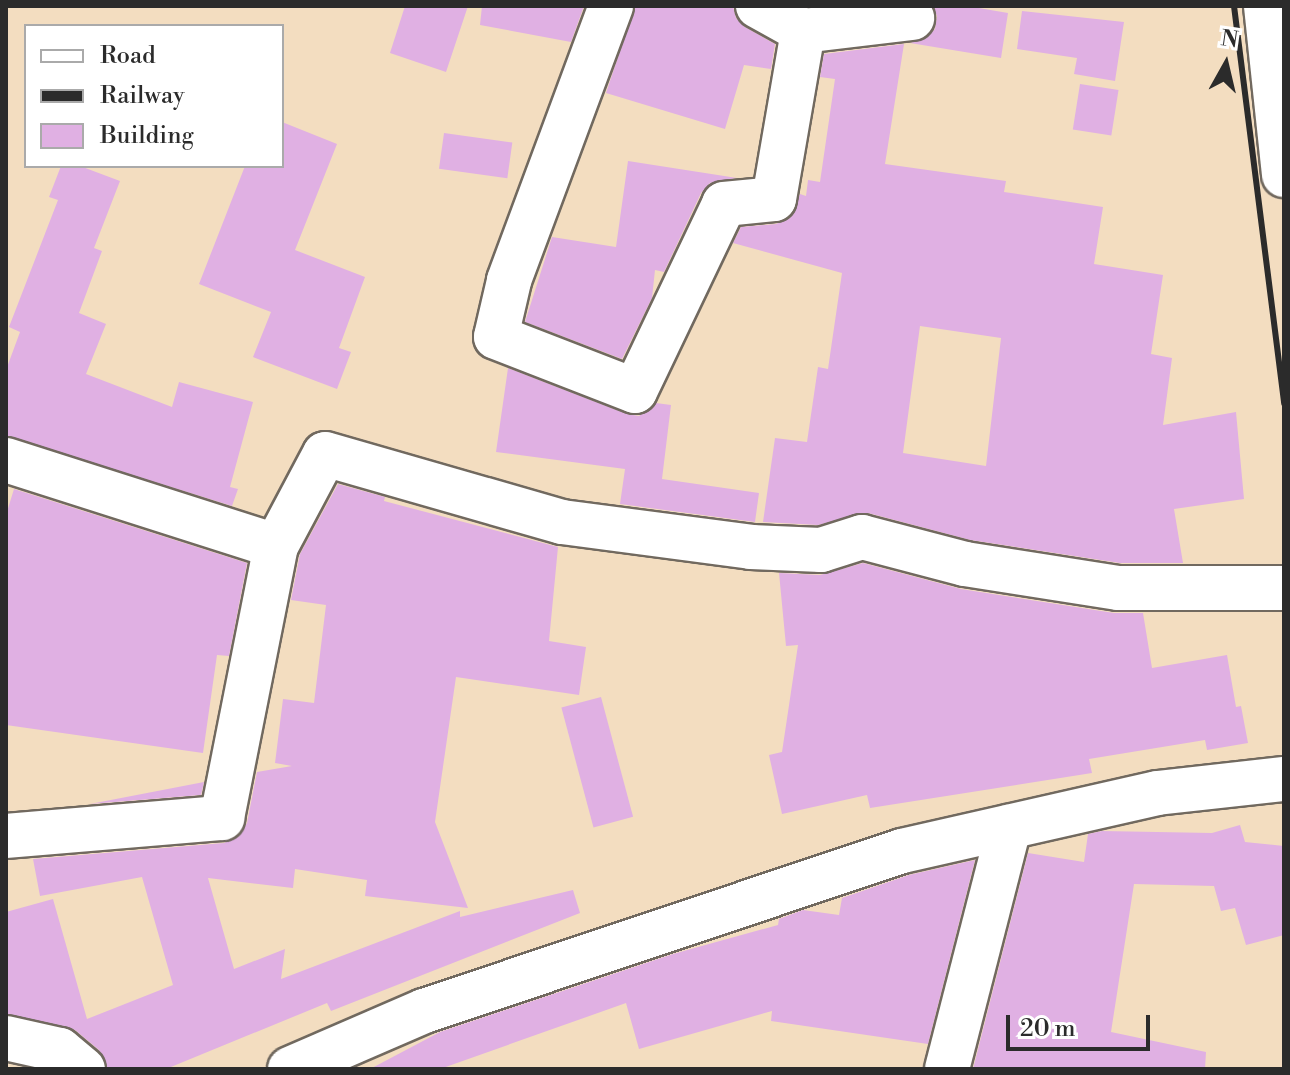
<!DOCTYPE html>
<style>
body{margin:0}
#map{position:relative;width:1290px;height:1075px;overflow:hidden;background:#f3ddc0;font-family:"Libre Bodoni",serif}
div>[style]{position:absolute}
.building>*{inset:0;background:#e0b0e3;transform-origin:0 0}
.roads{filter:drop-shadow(2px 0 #71695f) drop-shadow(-2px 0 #71695f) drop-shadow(0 2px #71695f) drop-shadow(0 -2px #71695f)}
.minor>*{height:44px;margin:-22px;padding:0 22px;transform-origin:22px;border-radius:22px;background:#fff}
.rail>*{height:6px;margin:-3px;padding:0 3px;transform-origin:3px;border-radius:3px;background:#2b2b2b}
span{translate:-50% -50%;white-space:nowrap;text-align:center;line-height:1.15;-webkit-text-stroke:7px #fff;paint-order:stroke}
.frame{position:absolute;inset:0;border:8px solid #2b2b2b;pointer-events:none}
.legend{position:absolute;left:24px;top:24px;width:260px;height:144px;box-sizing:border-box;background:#fff;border:2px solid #aaa;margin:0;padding:10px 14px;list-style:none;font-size:24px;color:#2b2b2b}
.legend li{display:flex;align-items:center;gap:16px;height:40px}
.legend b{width:40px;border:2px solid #aaa}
.north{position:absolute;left:1186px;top:24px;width:80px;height:80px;-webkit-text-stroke:6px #fff;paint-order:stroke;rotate:8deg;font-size:22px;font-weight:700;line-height:32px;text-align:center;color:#2b2b2b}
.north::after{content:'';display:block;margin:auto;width:28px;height:36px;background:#2b2b2b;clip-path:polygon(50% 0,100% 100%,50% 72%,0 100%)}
.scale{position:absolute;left:1006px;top:1015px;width:144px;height:36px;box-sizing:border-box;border:4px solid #2b2b2b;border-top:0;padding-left:10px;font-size:24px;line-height:28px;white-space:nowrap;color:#2b2b2b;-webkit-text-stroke:6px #fff;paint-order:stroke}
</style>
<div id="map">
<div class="building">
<div style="clip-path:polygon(405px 6px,468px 6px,446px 72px,390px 53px)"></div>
<div style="clip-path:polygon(482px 6px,584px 6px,571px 42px,480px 25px)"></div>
<div style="clip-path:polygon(635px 6px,733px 6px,736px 18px,745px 27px,775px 44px,771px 69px,744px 65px,725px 129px,606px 93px)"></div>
<div style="clip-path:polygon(933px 6px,967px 6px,1008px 13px,1001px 58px,910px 43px,926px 38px,935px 29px,937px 16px)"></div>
<div style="clip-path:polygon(1022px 11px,1124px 22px,1115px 81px,1074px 74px,1077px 58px,1017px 49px)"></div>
<div style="clip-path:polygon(evenodd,904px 44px,885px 164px,1006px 181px,1004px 192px,1103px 207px,1094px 264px,1163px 275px,1151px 354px,1172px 358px,1163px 425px,1236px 412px,1244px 499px,1174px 509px,1183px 563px,1120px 563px,970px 540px,868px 513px,818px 525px,763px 522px,775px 438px,807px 442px,818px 367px,828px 369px,842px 273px,733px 243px,741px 227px,776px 224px,790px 218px,800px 194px,806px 196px,808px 180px,820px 182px,835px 79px,820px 77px,824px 54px,904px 44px,920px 326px,1001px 338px,986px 466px,903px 453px,920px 326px)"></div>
<div style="left:1080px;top:84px;width:39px;height:46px;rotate:9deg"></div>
<div style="clip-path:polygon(282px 122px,337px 144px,295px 250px,365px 277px,339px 348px,351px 352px,337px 389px,253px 357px,271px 312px,199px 284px,245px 166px,282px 166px)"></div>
<div style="left:444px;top:133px;width:69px;height:36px;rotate:8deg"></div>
<div style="clip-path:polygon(628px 161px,737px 178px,710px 183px,701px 193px,664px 272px,655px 270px,652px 298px,622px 359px,525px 322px,552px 237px,616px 247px)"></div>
<div style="clip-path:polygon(61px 166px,80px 166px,120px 181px,94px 248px,102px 251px,79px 313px,106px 324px,86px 374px,172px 407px,179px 382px,253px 402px,230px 487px,238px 489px,232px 506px,6px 436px,6px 370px,20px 332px,9px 327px,58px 200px,49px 197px)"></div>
<div style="clip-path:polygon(508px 368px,627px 414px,639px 416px,656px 403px,671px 405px,662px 479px,759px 493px,755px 522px,620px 504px,625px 469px,496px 452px)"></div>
<div style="clip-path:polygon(338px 484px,385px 497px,384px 501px,558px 547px,549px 641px,586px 647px,579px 695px,456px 677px,435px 822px,468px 908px,365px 896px,367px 880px,295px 869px,293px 888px,208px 878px,234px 969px,285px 949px,281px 979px,460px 911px,460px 917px,573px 890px,580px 913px,331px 1011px,327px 1003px,166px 1069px,107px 1069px,99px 1050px,75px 1030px,6px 1014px,6px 912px,53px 899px,87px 1019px,173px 985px,142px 877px,40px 896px,33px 859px,224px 843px,239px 836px,247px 823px,257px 772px,292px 766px,275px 763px,283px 699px,314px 703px,326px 605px,291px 600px,300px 554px)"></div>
<div style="clip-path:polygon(14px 489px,247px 563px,229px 656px,217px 655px,203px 753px,6px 725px,6px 515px)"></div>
<div style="clip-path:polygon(863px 563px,961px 589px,1114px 613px,1143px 613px,1152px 668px,1227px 655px,1236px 707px,1241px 706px,1248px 743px,1207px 750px,1205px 740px,1089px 759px,1092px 773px,870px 808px,867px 795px,782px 814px,769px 755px,782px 752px,798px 645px,786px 646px,779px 573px,820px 575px)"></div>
<div style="left:601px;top:697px;width:124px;height:41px;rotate:75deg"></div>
<div style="clip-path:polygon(204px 782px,201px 795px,90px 804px)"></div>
<div style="clip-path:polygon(1240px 825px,1245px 842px,1284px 846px,1284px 935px,1246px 945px,1235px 908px,1221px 911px,1214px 886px,1134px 884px,1111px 1032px,1206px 1052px,1205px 1069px,973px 1069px,1028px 853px,1084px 862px,1088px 834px,1102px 831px,1212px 833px)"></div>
<div style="clip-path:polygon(975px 860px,928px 1044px,771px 1021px,772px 1011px,639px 1049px,626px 1003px,440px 1069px,370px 1069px,440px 1032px,673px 954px,778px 925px,779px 919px,803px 910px,839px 915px,842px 898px,909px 875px)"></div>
</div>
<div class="roads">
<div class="minor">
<div style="left:611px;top:6px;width:293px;rotate:110.4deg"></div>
<div style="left:509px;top:281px;width:57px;rotate:103.1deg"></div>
<div style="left:496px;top:337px;width:149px;rotate:21.2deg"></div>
<div style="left:635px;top:391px;width:207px;rotate:-64.5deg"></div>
<div style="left:724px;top:204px;width:50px;rotate:-5.7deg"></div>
<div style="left:774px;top:199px;width:170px;rotate:-80.2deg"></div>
<div style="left:803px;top:31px;width:110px;rotate:-6.8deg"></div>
<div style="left:758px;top:6px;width:51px;rotate:29.1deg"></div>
<div style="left:1266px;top:6px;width:170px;rotate:83.9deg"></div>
<div style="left:6px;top:460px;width:283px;rotate:17.7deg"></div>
<div style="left:276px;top:546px;width:104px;rotate:-62deg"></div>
<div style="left:325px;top:454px;width:247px;rotate:16deg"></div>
<div style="left:562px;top:522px;width:191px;rotate:7.5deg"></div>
<div style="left:751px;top:547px;width:70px;rotate:2.5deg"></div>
<div style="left:821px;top:550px;width:43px;rotate:-17.6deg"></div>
<div style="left:862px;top:537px;width:106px;rotate:14.7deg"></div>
<div style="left:965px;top:564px;width:155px;rotate:8.9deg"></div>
<div style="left:1118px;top:588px;width:166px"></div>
<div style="left:6px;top:836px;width:217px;rotate:-4.8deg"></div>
<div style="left:222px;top:818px;width:277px;rotate:-78.8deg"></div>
<div style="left:6px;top:1038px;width:55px;rotate:12.5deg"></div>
<div style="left:60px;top:1050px;width:30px;rotate:40deg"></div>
<div style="left:290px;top:1069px;width:146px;rotate:-23.4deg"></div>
<div style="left:424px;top:1011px;width:504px;rotate:-18.51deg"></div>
<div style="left:902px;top:851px;width:262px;rotate:-12.8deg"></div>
<div style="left:1157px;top:793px;width:128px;rotate:-6.3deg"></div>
<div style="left:947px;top:1069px;width:250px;rotate:-75.6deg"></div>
</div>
</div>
<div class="rail">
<div style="left:1234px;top:6px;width:401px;rotate:82.8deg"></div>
</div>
<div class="frame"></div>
<ul class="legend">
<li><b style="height:10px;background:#fff"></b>Road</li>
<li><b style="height:10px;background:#2b2b2b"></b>Railway</li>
<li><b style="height:22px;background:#e0b0e3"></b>Building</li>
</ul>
<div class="north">N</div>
<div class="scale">20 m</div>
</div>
